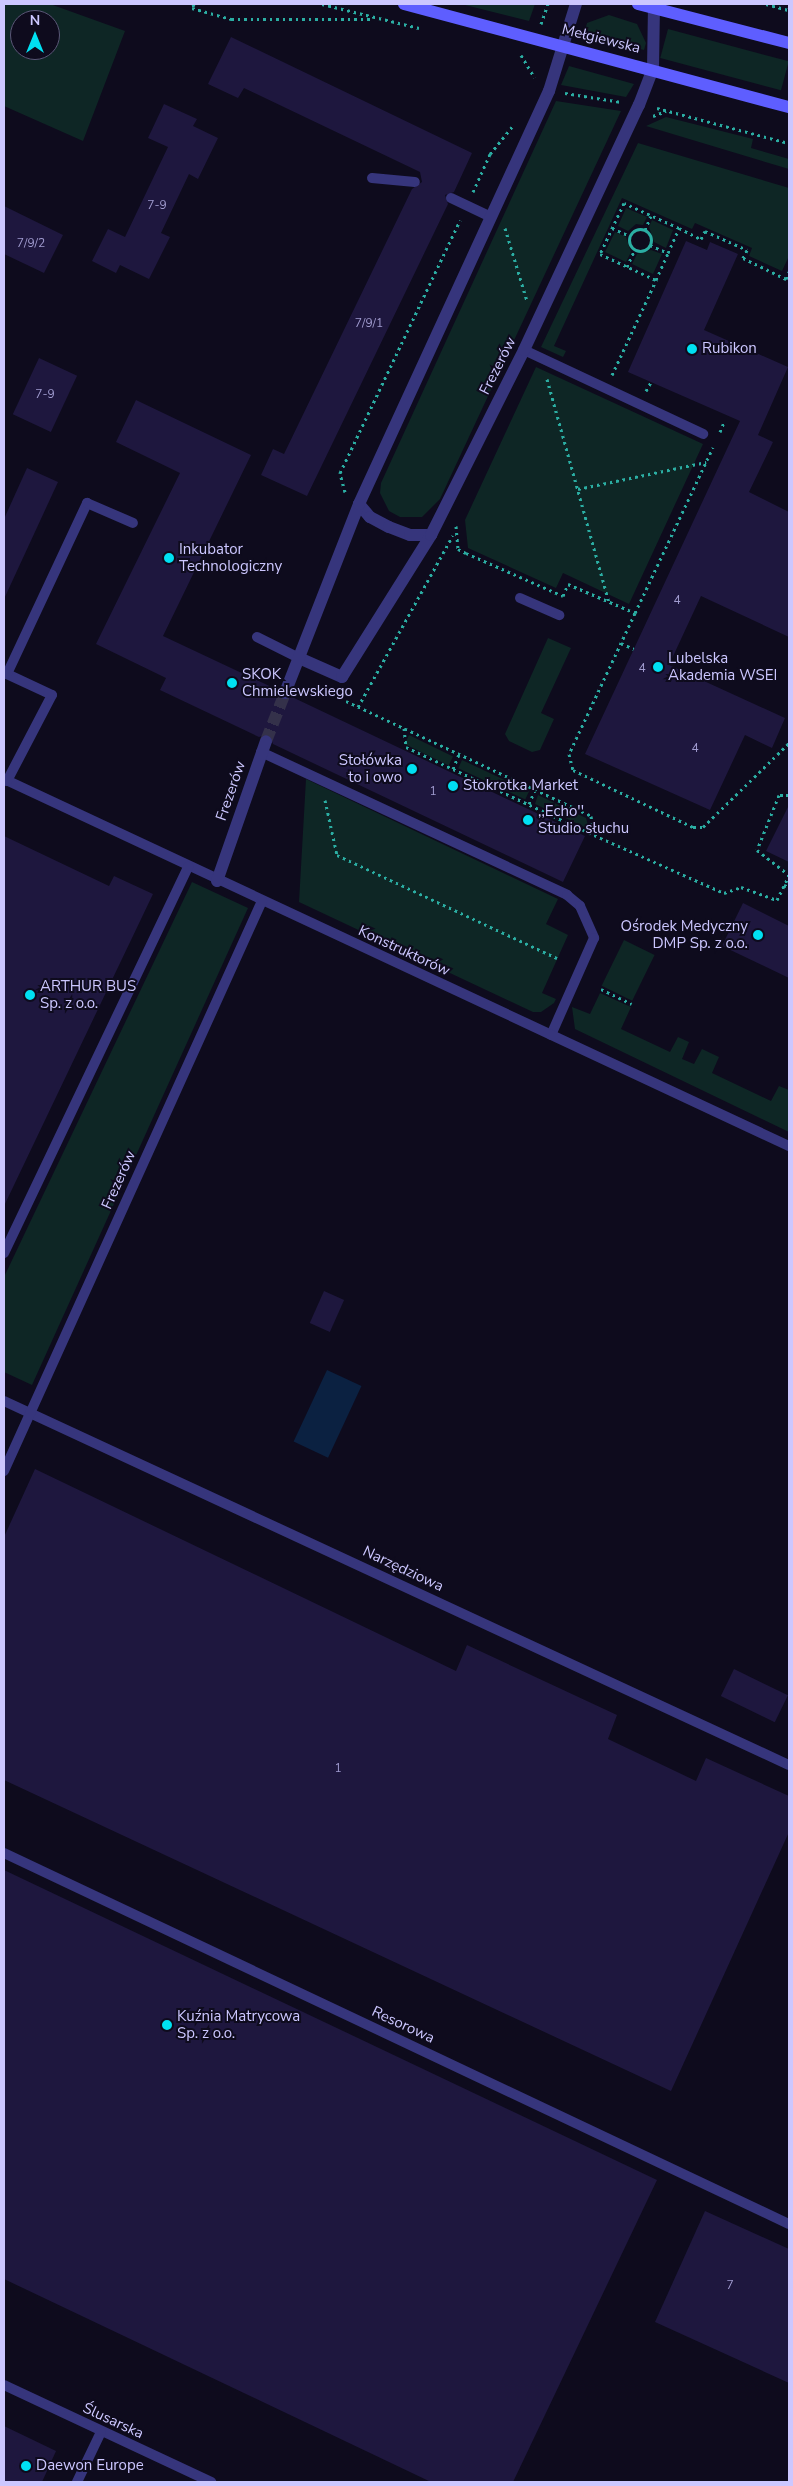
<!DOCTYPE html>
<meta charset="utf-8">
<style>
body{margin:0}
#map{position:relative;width:793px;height:2486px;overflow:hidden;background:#0e0b1d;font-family:"Nunito Sans",sans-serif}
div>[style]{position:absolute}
.green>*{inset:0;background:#0e2625;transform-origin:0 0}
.water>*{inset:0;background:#0b2141;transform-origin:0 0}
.building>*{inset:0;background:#1e173e;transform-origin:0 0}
.street-tunnel>*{height:12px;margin-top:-6px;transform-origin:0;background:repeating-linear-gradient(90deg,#34314a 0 12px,transparent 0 18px)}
.path>*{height:3px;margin-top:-1.5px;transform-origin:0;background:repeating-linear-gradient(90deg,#2baea3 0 2.5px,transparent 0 6.5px)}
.path>.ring{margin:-1.5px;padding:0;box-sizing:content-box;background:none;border:3px solid #2baea3;border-radius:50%}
.lane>*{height:10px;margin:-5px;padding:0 5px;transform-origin:5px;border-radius:5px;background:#36357c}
.street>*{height:12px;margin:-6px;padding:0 6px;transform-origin:6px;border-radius:6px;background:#36357c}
.secondary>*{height:12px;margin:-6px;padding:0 6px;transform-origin:6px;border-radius:6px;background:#5e5eff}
.dots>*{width:14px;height:14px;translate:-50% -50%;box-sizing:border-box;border:2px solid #0e0b1d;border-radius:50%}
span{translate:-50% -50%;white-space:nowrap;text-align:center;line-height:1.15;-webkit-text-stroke:4px #0e0b1d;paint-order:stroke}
.number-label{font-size:12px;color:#a09bcf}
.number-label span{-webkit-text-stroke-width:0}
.street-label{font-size:15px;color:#ccc7ff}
.poi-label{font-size:15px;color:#ccc7ff}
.left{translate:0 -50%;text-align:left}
.right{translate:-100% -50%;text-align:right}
.frame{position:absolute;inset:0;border:5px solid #ccc7ff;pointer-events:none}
.north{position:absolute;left:10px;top:10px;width:50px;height:50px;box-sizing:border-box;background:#0e0b1d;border:1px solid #5a5677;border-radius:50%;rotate:0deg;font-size:14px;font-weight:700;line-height:20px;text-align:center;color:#ccc7ff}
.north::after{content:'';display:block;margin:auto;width:18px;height:22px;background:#00e0f2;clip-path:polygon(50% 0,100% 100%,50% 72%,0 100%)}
</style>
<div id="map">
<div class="green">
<div style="clip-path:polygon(evenodd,4px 4px,50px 4px,125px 31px,83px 141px,4px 106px,4px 4px,20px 20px,50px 20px,50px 50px,20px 50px,20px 20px)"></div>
<div style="clip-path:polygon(461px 4px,535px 4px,529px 21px)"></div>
<div style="clip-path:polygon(609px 15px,637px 24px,646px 43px,644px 50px,584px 34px,587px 23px)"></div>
<div style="left:668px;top:29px;width:125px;height:30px;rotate:15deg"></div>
<div style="clip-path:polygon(569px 66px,634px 84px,626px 97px,561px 85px)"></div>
<div style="clip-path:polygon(556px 101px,621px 111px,440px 499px,422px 517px,400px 517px,389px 511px,380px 493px,381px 483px)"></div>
<div style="clip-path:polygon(666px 117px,753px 139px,751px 148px,789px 159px,789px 169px,646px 126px)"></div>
<div style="clip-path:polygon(638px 143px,789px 188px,789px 256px,782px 271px,749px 256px,752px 248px,695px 223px,692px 229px,622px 198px,554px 346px,566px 351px,563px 357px,541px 347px)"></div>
<div style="clip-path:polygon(626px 208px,647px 217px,643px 225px,636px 224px,628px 231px,618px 226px)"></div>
<div style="clip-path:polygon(652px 220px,673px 230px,666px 248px,654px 242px,649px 227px)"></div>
<div style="clip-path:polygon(615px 232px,626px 237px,631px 252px,626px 262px,605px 252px)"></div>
<div style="clip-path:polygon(651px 250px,662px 254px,653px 274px,632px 264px,637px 254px)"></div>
<div style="clip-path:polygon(536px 367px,703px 444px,629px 604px,563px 573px,556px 588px,468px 548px,465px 520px)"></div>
<div style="clip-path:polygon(548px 638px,571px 648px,541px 713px,554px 719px,540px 750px,532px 752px,509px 741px,505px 734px)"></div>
<div style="left:409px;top:735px;width:49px;height:10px;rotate:26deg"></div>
<div style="left:462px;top:760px;width:74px;height:9px;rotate:25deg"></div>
<div style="clip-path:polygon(306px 779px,558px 899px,546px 924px,568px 935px,542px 993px,556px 999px,554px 1003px,541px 1012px,533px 1012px,299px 902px)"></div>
<div style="clip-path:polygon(538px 795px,586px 818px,589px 829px,535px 804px)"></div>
<div style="clip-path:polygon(192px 882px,248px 908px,32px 1385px,4px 1372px,4px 1277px)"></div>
<div style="left:624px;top:940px;width:34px;height:51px;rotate:26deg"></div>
<div style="clip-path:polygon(600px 993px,631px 1007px,621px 1029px,670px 1052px,678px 1037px,689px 1042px,682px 1059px,694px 1064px,702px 1049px,719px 1057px,712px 1073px,771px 1101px,779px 1086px,789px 1090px,789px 1132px,575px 1029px,572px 1007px,590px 1014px)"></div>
</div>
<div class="water">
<div style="left:327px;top:1370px;width:38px;height:79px;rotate:25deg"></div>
</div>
<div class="building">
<div style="clip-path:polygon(231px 37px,472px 153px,454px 192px,445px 195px,448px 204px,307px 496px,261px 475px,273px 449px,284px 454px,412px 189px,422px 182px,420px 172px,244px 88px,238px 98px,208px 84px)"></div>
<div style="clip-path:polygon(164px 104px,197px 119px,193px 126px,218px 138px,198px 179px,189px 174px,161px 233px,170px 237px,149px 279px,120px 265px,116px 273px,92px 261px,108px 229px,125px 237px,168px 147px,148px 138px)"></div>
<div style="clip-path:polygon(4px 206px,63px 235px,44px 273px,4px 254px)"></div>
<div style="clip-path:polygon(686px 241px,707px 250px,710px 242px,738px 254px,704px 330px,788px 367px,758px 435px,773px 442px,749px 492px,789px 512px,789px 637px,701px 596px,669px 665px,785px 718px,772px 748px,745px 735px,710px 810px,585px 754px,740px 421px,628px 372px)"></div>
<div style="left:39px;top:358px;width:42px;height:62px;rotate:25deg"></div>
<div style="clip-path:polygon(136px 400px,251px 455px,163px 636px,278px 690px,282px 700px,292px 697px,585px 836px,563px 882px,273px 744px,269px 734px,259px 737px,160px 690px,166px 678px,96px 644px,180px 473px,116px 442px)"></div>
<div style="clip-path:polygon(27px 468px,58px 482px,4px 599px,4px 519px)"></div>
<div style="clip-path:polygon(789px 805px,789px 862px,766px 851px)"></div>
<div style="clip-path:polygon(4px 836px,109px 886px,114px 876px,153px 894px,4px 1206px)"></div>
<div style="clip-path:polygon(743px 903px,789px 926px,789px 978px,722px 946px)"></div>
<div style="left:324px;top:1291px;width:22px;height:35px;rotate:24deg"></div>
<div style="clip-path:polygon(35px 1469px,456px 1671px,467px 1645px,617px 1715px,608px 1739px,696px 1781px,706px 1758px,789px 1796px,789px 1832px,671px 2091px,4px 1780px,4px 1537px)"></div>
<div style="left:734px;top:1669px;width:60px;height:30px;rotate:26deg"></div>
<div style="clip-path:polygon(4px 1870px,657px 2180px,513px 2482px,431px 2482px,4px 2279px)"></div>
<div style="clip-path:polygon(705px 2211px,789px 2249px,789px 2383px,655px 2322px)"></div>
<div style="clip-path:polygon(4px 2426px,56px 2451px,42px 2482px,4px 2482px)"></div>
</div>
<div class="street-tunnel">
<div style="left:266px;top:741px;width:52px;rotate:-68.4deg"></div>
</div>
<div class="path">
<div style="left:194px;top:4px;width:4px;rotate:117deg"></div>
<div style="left:192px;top:8px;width:41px;rotate:15.8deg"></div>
<div style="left:231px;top:19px;width:141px"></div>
<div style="left:322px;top:4px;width:100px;rotate:13.9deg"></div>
<div style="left:766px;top:4px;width:24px;rotate:15deg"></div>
<div style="left:541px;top:24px;width:21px;rotate:-71deg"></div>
<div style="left:521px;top:55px;width:26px;rotate:59deg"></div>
<div style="left:565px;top:93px;width:57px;rotate:9.1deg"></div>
<div style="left:657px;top:108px;width:137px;rotate:14.9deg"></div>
<div style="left:653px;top:116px;width:14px;rotate:-21deg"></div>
<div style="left:473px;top:192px;width:42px;rotate:-65.9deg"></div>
<div style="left:490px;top:154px;width:35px;rotate:-51deg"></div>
<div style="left:505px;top:228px;width:76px;rotate:73.2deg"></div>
<div style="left:612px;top:228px;width:20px;rotate:24deg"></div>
<div style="left:679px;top:228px;width:25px;rotate:27deg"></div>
<div style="left:701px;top:239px;width:9px;rotate:-63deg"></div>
<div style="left:705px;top:231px;width:46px;rotate:24.3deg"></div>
<div style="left:747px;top:250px;width:9px;rotate:117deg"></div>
<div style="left:743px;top:258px;width:48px;rotate:26deg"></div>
<div style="left:786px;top:279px;width:8px;rotate:-67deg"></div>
<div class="ring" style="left:629px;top:229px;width:19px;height:19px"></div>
<div style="left:645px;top:230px;width:15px;rotate:-67deg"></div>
<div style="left:650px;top:245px;width:20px;rotate:24deg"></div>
<div style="left:627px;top:267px;width:20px;rotate:-66deg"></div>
<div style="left:612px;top:375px;width:105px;rotate:-65.1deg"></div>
<div style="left:656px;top:280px;width:30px;rotate:-66deg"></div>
<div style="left:668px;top:253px;width:27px;rotate:-66deg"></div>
<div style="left:679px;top:228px;width:60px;rotate:-155.6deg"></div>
<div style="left:624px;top:203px;width:56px;rotate:115.2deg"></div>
<div style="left:600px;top:254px;width:62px;rotate:24.9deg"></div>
<div style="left:547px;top:379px;width:231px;rotate:74.5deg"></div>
<div style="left:646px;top:391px;width:10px;rotate:-61deg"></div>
<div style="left:720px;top:432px;width:11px;rotate:-68deg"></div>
<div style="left:578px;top:489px;width:131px;rotate:-11.9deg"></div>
<div style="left:345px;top:492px;width:20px;rotate:-105deg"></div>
<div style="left:340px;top:473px;width:280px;rotate:-64.6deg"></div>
<div style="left:456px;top:526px;width:23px;rotate:85deg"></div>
<div style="left:458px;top:549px;width:9px;rotate:27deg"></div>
<div style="left:466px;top:553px;width:106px;rotate:23.9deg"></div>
<div style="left:563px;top:596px;width:13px;rotate:-67deg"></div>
<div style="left:568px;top:584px;width:73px;rotate:23.4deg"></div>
<div style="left:635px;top:613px;width:156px;rotate:115.1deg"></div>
<div style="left:569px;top:754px;width:16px;rotate:76deg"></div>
<div style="left:573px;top:770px;width:133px;rotate:25.4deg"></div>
<div style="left:693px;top:827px;width:10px"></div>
<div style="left:703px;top:827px;width:120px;rotate:-44.3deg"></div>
<div style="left:635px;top:613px;width:183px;rotate:-64.8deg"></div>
<div style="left:621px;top:643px;width:14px;rotate:25deg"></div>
<div style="left:346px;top:701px;width:271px;rotate:25.1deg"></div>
<div style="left:591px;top:816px;width:19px;rotate:81deg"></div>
<div style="left:594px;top:835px;width:142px;rotate:24deg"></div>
<div style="left:724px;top:893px;width:18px;rotate:-19deg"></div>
<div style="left:741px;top:887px;width:38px;rotate:20deg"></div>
<div style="left:777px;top:900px;width:28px;rotate:-64deg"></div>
<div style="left:358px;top:707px;width:196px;rotate:-61.1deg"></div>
<div style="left:404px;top:728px;width:19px;rotate:84deg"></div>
<div style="left:406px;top:747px;width:208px;rotate:25.1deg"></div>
<div style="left:453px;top:769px;width:16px;rotate:-68deg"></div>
<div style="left:789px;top:795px;width:10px;rotate:180deg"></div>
<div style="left:779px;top:795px;width:59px;rotate:111.8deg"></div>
<div style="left:757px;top:850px;width:41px;rotate:38deg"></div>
<div style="left:325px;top:800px;width:56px;rotate:77.7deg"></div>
<div style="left:337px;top:855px;width:243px;rotate:25.1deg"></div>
<div style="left:529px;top:804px;width:15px;rotate:-67deg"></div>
<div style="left:784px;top:885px;width:5px;rotate:22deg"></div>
<div style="left:601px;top:989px;width:34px;rotate:26deg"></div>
</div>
<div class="lane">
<div style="left:372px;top:178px;width:43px;rotate:5.3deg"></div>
<div style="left:451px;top:198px;width:44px;rotate:25.4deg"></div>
<div style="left:524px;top:350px;width:198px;rotate:25.1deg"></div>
<div style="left:520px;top:598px;width:43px;rotate:23.6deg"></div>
<div style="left:257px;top:637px;width:47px;rotate:26.6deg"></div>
<div style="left:261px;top:752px;width:338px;rotate:25deg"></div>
<div style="left:567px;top:895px;width:17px;rotate:40deg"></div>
<div style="left:580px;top:906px;width:35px;rotate:66deg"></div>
<div style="left:594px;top:938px;width:106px;rotate:113.9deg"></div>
<div style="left:4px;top:779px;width:867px;rotate:25.06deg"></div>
<div style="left:7px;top:781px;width:97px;rotate:-62.4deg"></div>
<div style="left:52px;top:695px;width:50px;rotate:-155deg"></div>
<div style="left:7px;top:674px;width:189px;rotate:-64.9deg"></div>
<div style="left:87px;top:503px;width:50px;rotate:23.5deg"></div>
<div style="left:4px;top:1253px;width:428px;rotate:-64.5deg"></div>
<div style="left:4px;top:1401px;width:865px;rotate:24.88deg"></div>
<div style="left:4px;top:1471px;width:626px;rotate:-65.65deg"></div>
<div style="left:4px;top:1853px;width:868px;rotate:25.3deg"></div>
<div style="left:4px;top:2385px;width:229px;rotate:25.1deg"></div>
<div style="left:77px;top:2482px;width:55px;rotate:-64.4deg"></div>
</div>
<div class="street">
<div style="left:359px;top:504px;width:17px;rotate:50deg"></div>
<div style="left:370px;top:517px;width:21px;rotate:28deg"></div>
<div style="left:389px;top:527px;width:22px;rotate:21deg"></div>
<div style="left:410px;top:535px;width:21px"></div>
<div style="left:299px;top:658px;width:47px;rotate:23.8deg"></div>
<div style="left:342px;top:677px;width:168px;rotate:-57.9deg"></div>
<div style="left:431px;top:535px;width:207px;rotate:-63.3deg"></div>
<div style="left:524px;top:350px;width:271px;rotate:-64.9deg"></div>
<div style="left:639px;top:105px;width:39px;rotate:-69deg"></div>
<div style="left:653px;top:69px;width:61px;rotate:-89.1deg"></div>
<div style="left:285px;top:693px;width:203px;rotate:-68.6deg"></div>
<div style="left:359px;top:504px;width:455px;rotate:-65.3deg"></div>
<div style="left:549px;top:91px;width:91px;rotate:-72.8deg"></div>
<div style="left:217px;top:881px;width:148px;rotate:-70.7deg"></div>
</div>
<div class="secondary">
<div style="left:404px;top:4px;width:399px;rotate:15deg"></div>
<div style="left:638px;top:4px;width:156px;rotate:14.5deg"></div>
</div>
<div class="dots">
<div style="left:692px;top:349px;background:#00e0f2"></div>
<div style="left:169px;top:558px;background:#00e0f2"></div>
<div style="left:658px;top:667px;background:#00e0f2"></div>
<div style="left:232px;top:683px;background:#00e0f2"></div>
<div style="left:412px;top:769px;background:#00e0f2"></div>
<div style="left:453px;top:786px;background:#00e0f2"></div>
<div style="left:528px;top:820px;background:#00e0f2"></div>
<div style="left:758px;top:935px;background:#00e0f2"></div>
<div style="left:30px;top:995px;background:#00e0f2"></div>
<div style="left:167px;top:2025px;background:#00e0f2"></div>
<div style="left:26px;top:2466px;background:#00e0f2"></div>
</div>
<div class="number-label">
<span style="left:157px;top:206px">7-9</span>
<span style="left:31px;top:244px">7/9/2</span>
<span style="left:369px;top:324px">7/9/1</span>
<span style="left:45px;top:395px">7-9</span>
<span style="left:677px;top:601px">4</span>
<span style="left:642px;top:669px">4</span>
<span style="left:695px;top:749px">4</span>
<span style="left:433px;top:792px">1</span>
<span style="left:338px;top:1769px">1</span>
<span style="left:730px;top:2286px">7</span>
</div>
<div class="street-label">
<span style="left:601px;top:39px;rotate:14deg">Mełgiewska</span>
<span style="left:498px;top:366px;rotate:-63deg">Frezerów</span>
<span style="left:231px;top:791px;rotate:-71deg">Frezerów</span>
<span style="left:404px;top:951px;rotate:25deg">Konstruktorów</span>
<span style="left:119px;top:1180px;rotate:-66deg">Frezerów</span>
<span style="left:403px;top:1569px;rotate:25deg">Narzędziowa</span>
<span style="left:403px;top:2025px;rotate:25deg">Resorowa</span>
<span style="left:113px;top:2421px;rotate:25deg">Ślusarska</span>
</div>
<div class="poi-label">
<span class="left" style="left:702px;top:349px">Rubikon</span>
<span class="left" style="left:179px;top:558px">Inkubator<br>Technologiczny</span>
<span class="left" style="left:668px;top:667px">Lubelska<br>Akademia WSEI</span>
<span class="left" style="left:242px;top:683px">SKOK<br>Chmielewskiego</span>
<span class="right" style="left:402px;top:769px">Stołówka<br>to i owo</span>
<span class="left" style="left:463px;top:786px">Stokrotka Market</span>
<span class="left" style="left:538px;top:820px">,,Echo''<br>Studio słuchu</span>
<span class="right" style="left:748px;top:935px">Ośrodek Medyczny<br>DMP Sp. z o.o.</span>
<span class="left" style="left:40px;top:995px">ARTHUR BUS<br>Sp. z o.o.</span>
<span class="left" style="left:177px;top:2025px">Kuźnia Matrycowa<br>Sp. z o.o.</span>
<span class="left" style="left:36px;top:2466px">Daewon Europe</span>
</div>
<div class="frame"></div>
<div class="north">N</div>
</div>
